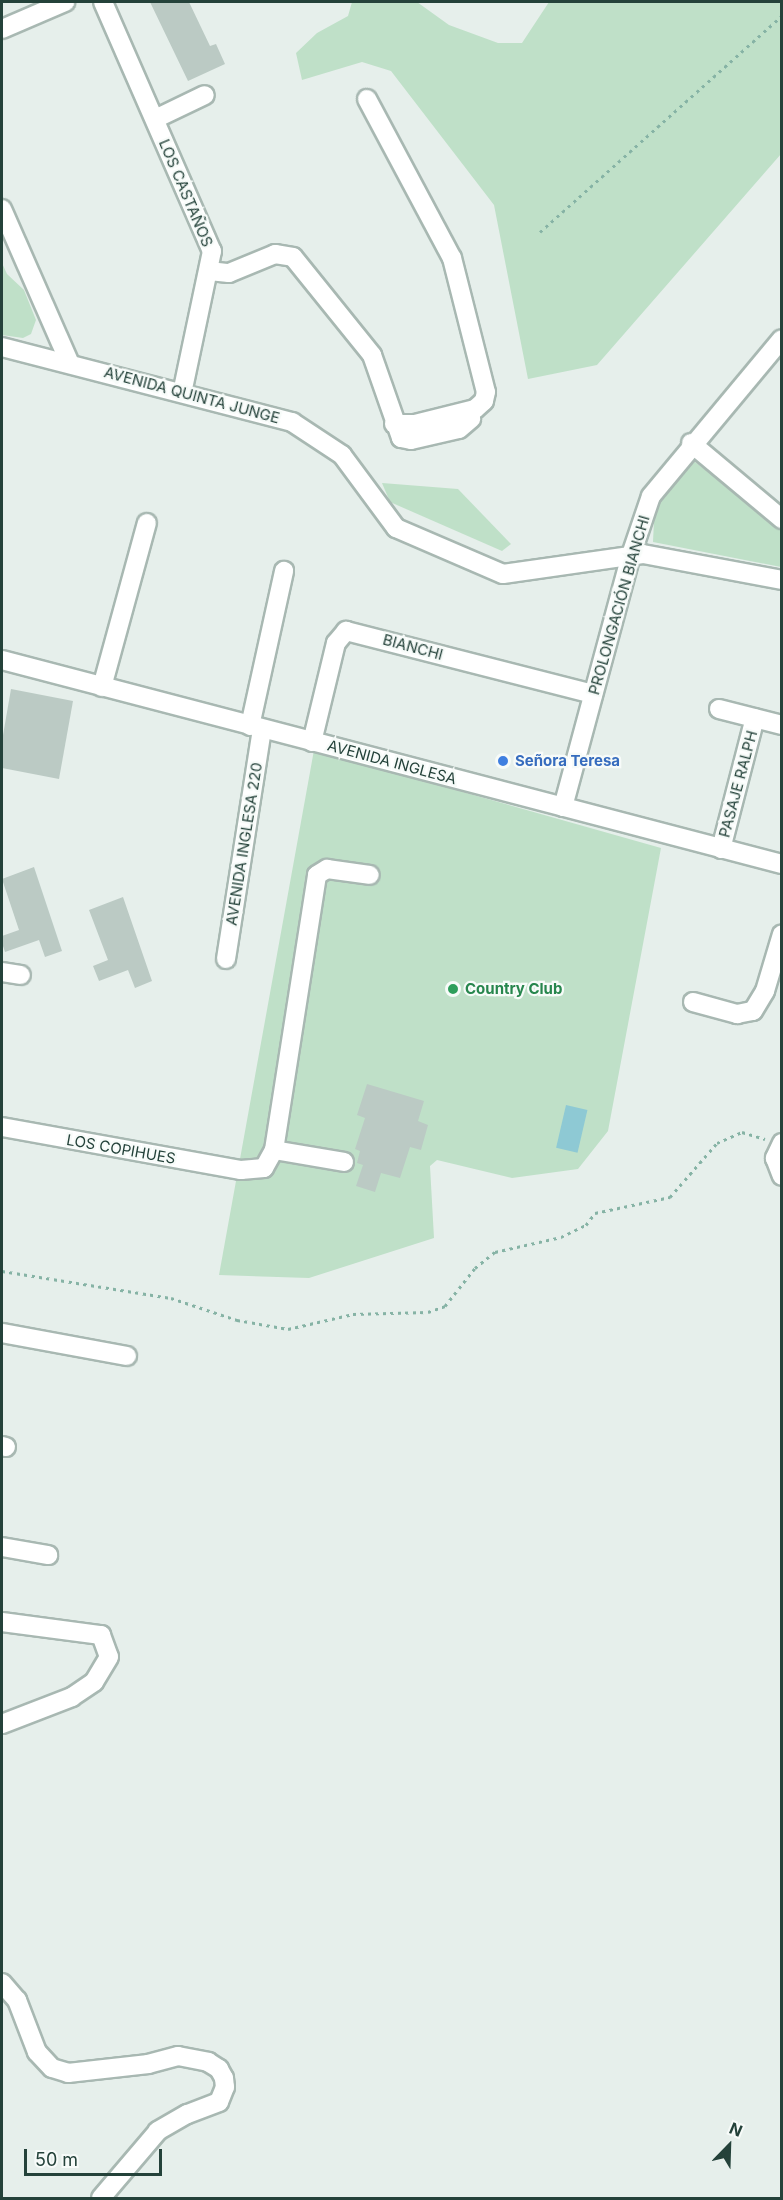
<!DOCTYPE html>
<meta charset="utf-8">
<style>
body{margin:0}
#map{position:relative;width:783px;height:2200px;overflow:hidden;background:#e6efeb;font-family:Inter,sans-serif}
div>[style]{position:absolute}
.green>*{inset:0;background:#bfe0c8}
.water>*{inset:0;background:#8ec9d4;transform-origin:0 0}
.building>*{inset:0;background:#bbcac4}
.path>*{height:3px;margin-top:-1.5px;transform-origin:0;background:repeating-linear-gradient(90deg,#86b3a5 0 3px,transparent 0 7.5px)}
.roads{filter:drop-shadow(2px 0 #a8b8b2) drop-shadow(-2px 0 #a8b8b2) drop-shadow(0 2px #a8b8b2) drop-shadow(0 -2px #a8b8b2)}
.minor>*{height:18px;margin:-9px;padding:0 9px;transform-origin:9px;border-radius:9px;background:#fff}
.dots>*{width:16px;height:16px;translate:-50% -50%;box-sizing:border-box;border:3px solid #f7fbf9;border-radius:50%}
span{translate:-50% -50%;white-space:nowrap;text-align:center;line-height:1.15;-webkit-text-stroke:4.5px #f7fbf9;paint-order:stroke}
.street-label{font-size:15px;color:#24423a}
.shop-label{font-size:15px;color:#366cbe;font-weight:700}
.left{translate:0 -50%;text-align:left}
.leisure-label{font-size:15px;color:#27864d;font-weight:700}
.frame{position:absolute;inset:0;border:3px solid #24423a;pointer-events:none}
.north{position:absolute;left:699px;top:2116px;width:60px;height:60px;-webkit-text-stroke:4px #f7fbf9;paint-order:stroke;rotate:23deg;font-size:16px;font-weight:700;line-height:24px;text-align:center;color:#24423a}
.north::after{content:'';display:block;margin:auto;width:21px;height:27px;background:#24423a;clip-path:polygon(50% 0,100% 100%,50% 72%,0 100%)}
.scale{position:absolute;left:24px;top:2149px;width:138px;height:27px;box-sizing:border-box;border:3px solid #24423a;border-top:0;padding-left:8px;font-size:18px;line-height:21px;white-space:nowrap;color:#24423a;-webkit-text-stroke:4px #f7fbf9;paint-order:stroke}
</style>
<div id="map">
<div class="green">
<div style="clip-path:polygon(352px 2px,417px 2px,449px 25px,498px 43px,522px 43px,549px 2px,781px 2px,781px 154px,597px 365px,528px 379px,494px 205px,391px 71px,362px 62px,302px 80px,296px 53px,317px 33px,348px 16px)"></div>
<div style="clip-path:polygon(2px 263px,7px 274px,24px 290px,36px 320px,31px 334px,23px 338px,2px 335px)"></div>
<div style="clip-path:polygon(687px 456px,781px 527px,781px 567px,653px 542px,655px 500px)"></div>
<div style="clip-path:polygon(382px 483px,458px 489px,511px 544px,502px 551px,390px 502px)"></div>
<div style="clip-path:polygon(314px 750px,661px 848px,608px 1131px,578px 1169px,512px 1178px,437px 1160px,430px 1166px,434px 1238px,309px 1278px,219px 1275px)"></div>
</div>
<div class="water">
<div style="left:566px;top:1105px;width:22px;height:44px;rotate:13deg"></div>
</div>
<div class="building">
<div style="clip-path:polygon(150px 2px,189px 2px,210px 46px,216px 44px,225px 64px,188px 81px)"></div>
<div style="clip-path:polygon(11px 689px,73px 701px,59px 779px,2px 768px,2px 741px)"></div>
<div style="clip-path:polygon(34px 867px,62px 951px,45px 957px,39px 940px,5px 952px,2px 943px,2px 936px,19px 930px,2px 879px)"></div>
<div style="clip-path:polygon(123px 897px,152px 981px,135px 988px,128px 970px,99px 981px,93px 966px,108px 960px,89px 910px)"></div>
<div style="clip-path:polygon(367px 1084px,424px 1101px,418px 1121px,428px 1125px,421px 1150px,410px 1147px,400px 1178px,381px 1173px,375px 1192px,356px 1186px,363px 1165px,357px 1163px,360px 1151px,355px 1149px,365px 1118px,357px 1115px)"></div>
</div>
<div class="path">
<div style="left:540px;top:232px;width:324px;rotate:-41.8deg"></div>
<div style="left:2px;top:1271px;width:171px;rotate:9.1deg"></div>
<div style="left:171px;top:1298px;width:70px;rotate:18.4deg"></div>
<div style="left:237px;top:1320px;width:52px;rotate:10deg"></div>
<div style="left:288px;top:1329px;width:67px;rotate:-13deg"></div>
<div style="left:353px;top:1314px;width:75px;rotate:-1.5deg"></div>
<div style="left:428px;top:1312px;width:18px;rotate:-19deg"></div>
<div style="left:445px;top:1306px;width:48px;rotate:-51.7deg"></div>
<div style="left:475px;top:1268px;width:26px;rotate:-39deg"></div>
<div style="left:495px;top:1252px;width:68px;rotate:-12.8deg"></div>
<div style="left:561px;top:1237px;width:28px;rotate:-26deg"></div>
<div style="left:586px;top:1225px;width:15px;rotate:-53deg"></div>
<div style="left:595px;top:1213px;width:77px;rotate:-12deg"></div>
<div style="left:670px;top:1197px;width:72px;rotate:-49deg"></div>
<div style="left:717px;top:1143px;width:27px;rotate:-24deg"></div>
<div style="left:742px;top:1132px;width:24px;rotate:17deg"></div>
</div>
<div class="roads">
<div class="minor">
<div style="left:103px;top:2px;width:272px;rotate:66.4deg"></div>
<div style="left:212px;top:251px;width:145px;rotate:101.9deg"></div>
<div style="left:2px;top:29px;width:69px;rotate:-23.2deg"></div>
<div style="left:367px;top:99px;width:180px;rotate:61.9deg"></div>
<div style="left:452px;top:258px;width:138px;rotate:75.8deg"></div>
<div style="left:486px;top:392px;width:9px;rotate:103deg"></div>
<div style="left:484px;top:401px;width:12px;rotate:138deg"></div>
<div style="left:475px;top:409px;width:62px;rotate:166deg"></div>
<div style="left:415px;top:424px;width:21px;rotate:180deg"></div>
<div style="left:155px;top:119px;width:55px;rotate:-25.6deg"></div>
<div style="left:2px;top:209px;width:169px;rotate:66.3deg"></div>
<div style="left:209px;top:271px;width:20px;rotate:6deg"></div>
<div style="left:229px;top:273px;width:50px;rotate:-22.4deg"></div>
<div style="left:275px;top:254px;width:18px;rotate:9deg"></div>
<div style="left:293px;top:257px;width:126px;rotate:51.1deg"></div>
<div style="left:372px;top:355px;width:88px;rotate:70.7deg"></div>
<div style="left:401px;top:438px;width:10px;rotate:11deg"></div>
<div style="left:411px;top:440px;width:49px;rotate:-12.9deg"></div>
<div style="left:459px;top:429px;width:16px;rotate:-40deg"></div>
<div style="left:2px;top:347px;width:300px;rotate:14.5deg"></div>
<div style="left:292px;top:422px;width:60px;rotate:33.4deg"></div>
<div style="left:342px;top:455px;width:91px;rotate:53.5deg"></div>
<div style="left:396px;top:528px;width:116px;rotate:23.3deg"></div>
<div style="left:503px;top:574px;width:141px;rotate:-8.1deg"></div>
<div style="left:643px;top:554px;width:141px;rotate:10.6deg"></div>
<div style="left:691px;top:443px;width:119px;rotate:39.9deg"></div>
<div style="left:2px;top:660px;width:806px;rotate:14.66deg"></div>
<div style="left:102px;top:687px;width:170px;rotate:-74.7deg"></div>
<div style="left:719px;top:709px;width:65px;rotate:14.3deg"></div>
<div style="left:250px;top:726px;width:159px;rotate:-77.6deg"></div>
<div style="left:312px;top:742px;width:102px;rotate:-76.4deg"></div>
<div style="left:336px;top:643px;width:16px;rotate:-50deg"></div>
<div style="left:346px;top:631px;width:255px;rotate:14.3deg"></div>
<div style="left:563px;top:807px;width:261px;rotate:-74.9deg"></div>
<div style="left:631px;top:555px;width:62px;rotate:-71.3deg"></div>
<div style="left:651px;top:496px;width:204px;rotate:-50.2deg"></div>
<div style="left:721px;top:849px;width:135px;rotate:-75.5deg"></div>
<div style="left:226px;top:959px;width:233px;rotate:-81.1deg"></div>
<div style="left:2px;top:972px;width:19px;rotate:9deg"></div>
<div style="left:693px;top:1002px;width:46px;rotate:15.3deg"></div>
<div style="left:737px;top:1014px;width:16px;rotate:-11deg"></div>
<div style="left:753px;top:1011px;width:23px;rotate:-59deg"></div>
<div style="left:765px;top:991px;width:59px;rotate:-73.4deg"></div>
<div style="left:2px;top:1127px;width:243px;rotate:10.2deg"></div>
<div style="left:241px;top:1170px;width:23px;rotate:-5deg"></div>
<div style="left:264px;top:1168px;width:21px;rotate:-61deg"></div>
<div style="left:274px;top:1150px;width:278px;rotate:-81.1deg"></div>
<div style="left:317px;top:875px;width:12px;rotate:-31deg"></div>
<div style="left:327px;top:869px;width:43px;rotate:7.9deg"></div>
<div style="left:782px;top:1143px;width:17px;rotate:115deg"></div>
<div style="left:775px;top:1158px;width:19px;rotate:69deg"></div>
<div style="left:274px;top:1150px;width:71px;rotate:9.7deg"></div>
<div style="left:2px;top:1333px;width:127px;rotate:10.4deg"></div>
<div style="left:2px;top:1446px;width:4px;rotate:14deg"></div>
<div style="left:2px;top:1547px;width:47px;rotate:9.9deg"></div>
<div style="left:2px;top:1622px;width:100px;rotate:7.5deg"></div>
<div style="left:101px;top:1635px;width:23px;rotate:70deg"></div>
<div style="left:109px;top:1657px;width:29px;rotate:121deg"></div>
<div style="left:94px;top:1682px;width:27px;rotate:146deg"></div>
<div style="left:72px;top:1697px;width:75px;rotate:158.9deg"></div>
<div style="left:2px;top:1983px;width:23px;rotate:49deg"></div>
<div style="left:17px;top:2000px;width:56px;rotate:69deg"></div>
<div style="left:37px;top:2052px;width:22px;rotate:47deg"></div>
<div style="left:52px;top:2068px;width:17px;rotate:17deg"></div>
<div style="left:68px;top:2073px;width:81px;rotate:-6.4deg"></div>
<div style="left:148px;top:2064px;width:31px;rotate:-15deg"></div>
<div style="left:178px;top:2056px;width:31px;rotate:11deg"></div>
<div style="left:208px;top:2062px;width:13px;rotate:32deg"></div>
<div style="left:219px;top:2069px;width:10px;rotate:61deg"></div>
<div style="left:224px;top:2078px;width:9px;rotate:84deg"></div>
<div style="left:225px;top:2087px;width:16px;rotate:112deg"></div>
<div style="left:219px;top:2102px;width:34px;rotate:159deg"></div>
<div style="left:187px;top:2114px;width:34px;rotate:150deg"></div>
<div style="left:158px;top:2131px;width:88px;rotate:130.4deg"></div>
</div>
</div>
<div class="dots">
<div style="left:503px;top:761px;background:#3f7fe0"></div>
<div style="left:453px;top:989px;background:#2e9e5b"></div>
</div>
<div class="street-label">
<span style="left:186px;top:193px;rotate:67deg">LOS CASTAÑOS</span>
<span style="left:192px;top:395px;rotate:15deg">AVENIDA QUINTA JUNGE</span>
<span style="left:619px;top:605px;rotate:-74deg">PROLONGACIÓN BIANCHI</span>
<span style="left:413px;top:647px;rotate:15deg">BIANCHI</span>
<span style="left:392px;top:762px;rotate:15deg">AVENIDA INGLESA</span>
<span style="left:738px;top:784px;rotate:-75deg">PASAJE RALPH</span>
<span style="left:244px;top:844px;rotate:-81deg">AVENIDA INGLESA 220</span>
<span style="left:121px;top:1149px;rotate:10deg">LOS COPIHUES</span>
</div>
<div class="shop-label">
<span class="left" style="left:515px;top:761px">Señora Teresa</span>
</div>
<div class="leisure-label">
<span class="left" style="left:465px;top:989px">Country Club</span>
</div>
<div class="frame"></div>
<div class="north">N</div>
<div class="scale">50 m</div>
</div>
